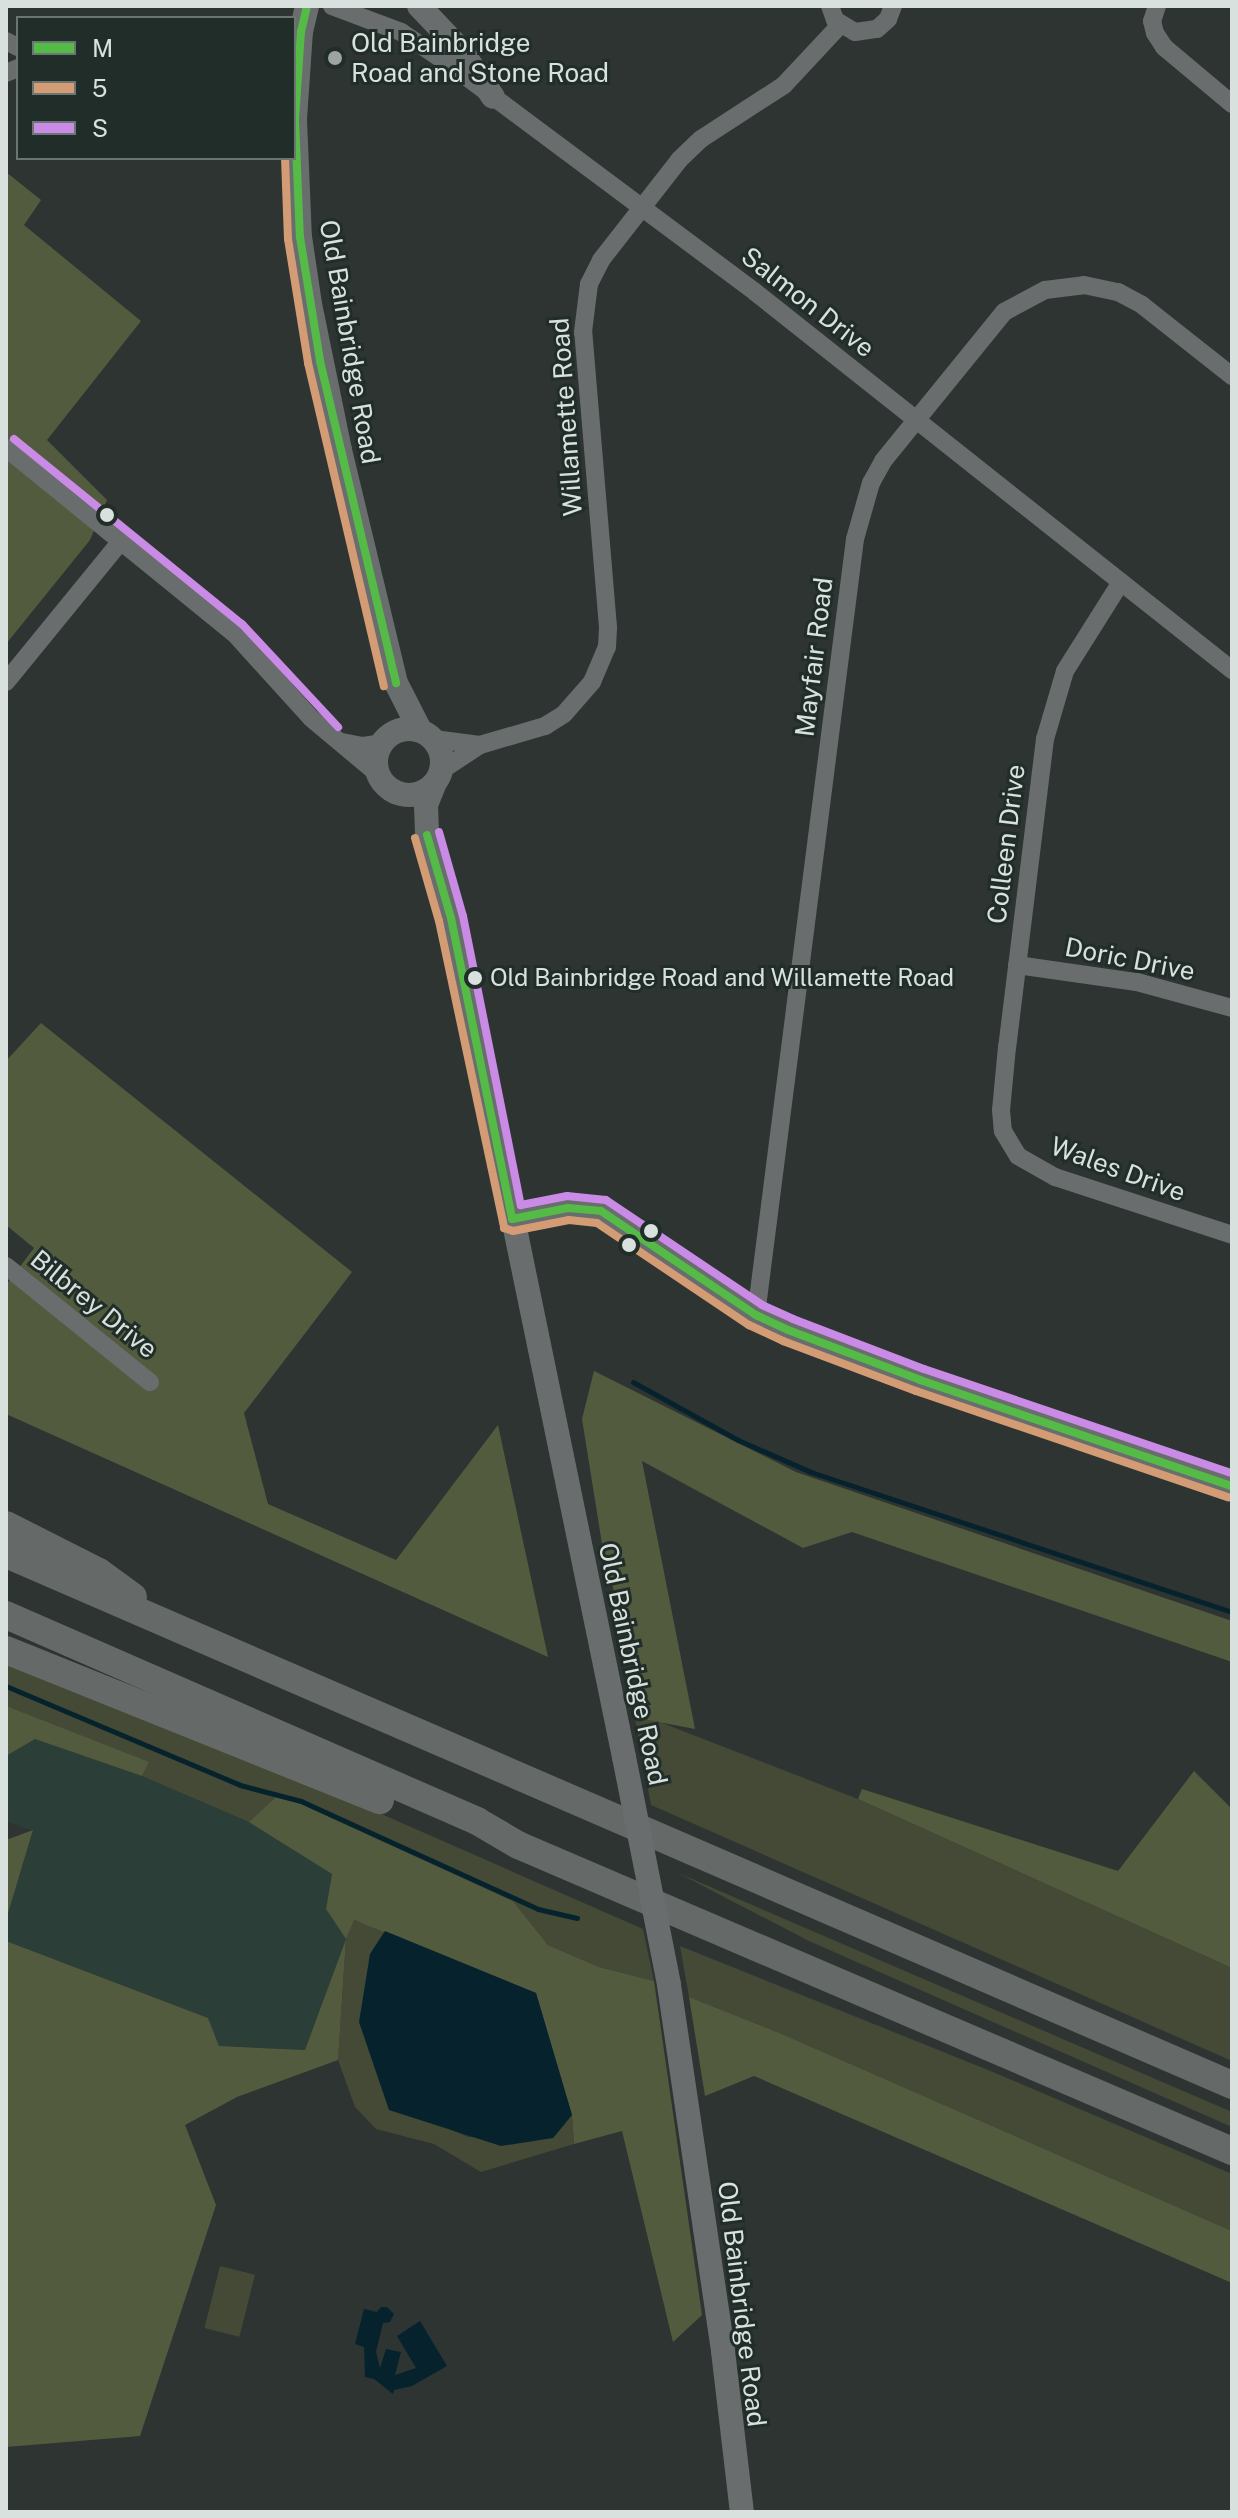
<!DOCTYPE html>
<style>
body{margin:0}
#map{position:relative;width:1238px;height:2518px;overflow:hidden;background:#2e3432;font-family:"Public Sans",sans-serif}
div>[style]{position:absolute}
.built>*{inset:0;background:#2b3e37}
.green>*{inset:0;background:#444a36;transform-origin:0 0}
.forest>*{inset:0;background:#535b3e}
.water>*{inset:0;background:#06232d}
.stream>*{height:5px;margin:-2.5px;padding:0 2.5px;transform-origin:2.5px;border-radius:2.5px;background:#06232d}
.minor>*{height:18px;margin:-9px;padding:0 9px;transform-origin:9px;border-radius:9px;background:#6a6d6d}
.major>*{height:24px;margin:-12px;padding:0 12px;transform-origin:12px;border-radius:12px;background:#6a6d6e}
.major>.ring{margin:-12px;padding:0;box-sizing:content-box;background:none;border:24px solid #6a6d6e;border-radius:50%}
.highway>*{height:28px;margin:-14px;padding:0 14px;transform-origin:14px;border-radius:14px;background:#656a69}
.major-bridge>*{height:24px;margin:-12px;padding:0 12px;transform-origin:12px;border-radius:12px;background:#6a6d6e}
.bus-1>*{height:8px;margin:-4px;padding:0 4px;transform-origin:4px;border-radius:4px;background:#54bc46}
.bus-2>*{height:8px;margin:-4px;padding:0 4px;transform-origin:4px;border-radius:4px;background:#d39c74}
.bus-3>*{height:8px;margin:-4px;padding:0 4px;transform-origin:4px;border-radius:4px;background:#ca8be6}
.dots>*{width:22px;height:22px;translate:-50% -50%;box-sizing:border-box;border:4px solid #212d29;border-radius:50%}
span{translate:-50% -50%;white-space:nowrap;text-align:center;line-height:1.15;-webkit-text-stroke:6px #212d29;paint-order:stroke}
.bus-label{font-size:24px;color:#d9e1de}
.left{translate:0 -50%;text-align:left}
.poi-label{font-size:26px;color:#d9e1de}
.street-label{font-size:26px;color:#d9e1de}
.frame{position:absolute;inset:0;border:8px solid #d9e1de;pointer-events:none}
.legend{position:absolute;left:16px;top:16px;width:280px;height:144px;box-sizing:border-box;background:#212d29;border:2px solid #6b7571;margin:0;padding:10px 14px;list-style:none;font-size:24px;color:#d9e1de}
.legend li{display:flex;align-items:center;gap:16px;height:40px}
.legend b{width:40px;border:2px solid #6b7571}
</style>
<div id="map">
<div class="built">
<div style="clip-path:polygon(35px 1739px,142px 1776px,249px 1822px,332px 1874px,326px 1909px,346px 1939px,305px 2050px,219px 2046px,208px 2018px,6px 1941px,6px 1920px,33px 1831px,6px 1821px,6px 1756px)"></div>
</div>
<div class="green">
<div style="clip-path:polygon(6px 1659px,370px 1809px,643px 1929px,654px 1981px,599px 1967px,548px 1945px,513px 1901px,279px 1794px,249px 1822px,142px 1776px,148px 1763px,6px 1707px)"></div>
<div style="clip-path:polygon(634px 1712px,858px 1799px,1232px 1968px,1232px 2061px,651px 1805px)"></div>
<div style="clip-path:polygon(678px 1873px,1232px 2112px,1232px 2127px,809px 1941px)"></div>
<div style="clip-path:polygon(353px 1920px,385px 1931px,370px 1954px,433px 2122px,468px 2137px,553px 2138px,572px 2115px,574px 2144px,481px 2172px,434px 2144px,376px 2129px,355px 2107px,338px 2060px,346px 1939px)"></div>
<div style="clip-path:polygon(680px 1946px,993px 2072px,1232px 2174px,1232px 2231px,782px 2034px,689px 1997px)"></div>
<div style="left:220px;top:2266px;width:36px;height:64px;rotate:14deg"></div>
</div>
<div class="forest">
<div style="clip-path:polygon(6px 172px,41px 200px,24px 225px,141px 321px,47px 440px,107px 500px,90px 540px,6px 644px)"></div>
<div style="clip-path:polygon(41px 1023px,352px 1272px,244px 1413px,268px 1504px,396px 1560px,498px 1425px,548px 1657px,6px 1414px,6px 1285px,34px 1248px,6px 1225px,6px 1061px)"></div>
<div style="clip-path:polygon(594px 1371px,796px 1472px,1232px 1621px,1232px 1662px,852px 1532px,803px 1548px,642px 1461px,695px 1729px,648px 1720px,603px 1550px,582px 1419px)"></div>
<div style="clip-path:polygon(6px 1706px,149px 1762px,142px 1776px,35px 1739px,6px 1756px)"></div>
<div style="clip-path:polygon(1194px 1771px,1232px 1809px,1232px 1968px,858px 1799px,862px 1789px,1118px 1871px)"></div>
<div style="clip-path:polygon(279px 1794px,513px 1901px,548px 1945px,599px 1967px,654px 1981px,702px 2315px,673px 2342px,622px 2131px,574px 2144px,572px 2115px,536px 1993px,354px 1920px,346px 1939px,338px 2060px,237px 2097px,185px 2125px,216px 2205px,140px 2436px,6px 2447px,6px 1941px,208px 2018px,219px 2046px,305px 2050px,346px 1939px,326px 1909px,332px 1874px,249px 1822px)"></div>
<div style="clip-path:polygon(33px 1830px,6px 1920px,6px 1840px)"></div>
<div style="clip-path:polygon(689px 1997px,782px 2034px,1232px 2231px,1232px 2283px,754px 2076px,705px 2096px)"></div>
</div>
<div class="water">
<div style="clip-path:polygon(385px 1931px,536px 1993px,572px 2115px,553px 2138px,501px 2146px,389px 2110px,359px 2022px,370px 1954px)"></div>
<div style="clip-path:polygon(381px 2307px,387px 2307px,394px 2314px,390px 2322px,383px 2323px,376px 2352px,380px 2368px,386px 2349px,401px 2352px,395px 2375px,416px 2368px,397px 2336px,420px 2321px,447px 2366px,412px 2386px,394px 2390px,393px 2394px,374px 2379px,365px 2377px,364px 2347px,355px 2344px,364px 2309px,377px 2312px)"></div>
</div>
<div class="stream">
<div style="left:633px;top:1382px;width:120px;rotate:28.9deg"></div>
<div style="left:738px;top:1440px;width:80px;rotate:23.7deg"></div>
<div style="left:811px;top:1472px;width:444px;rotate:18.4deg"></div>
<div style="left:6px;top:1686px;width:254px;rotate:22.9deg"></div>
<div style="left:240px;top:1785px;width:63px;rotate:14.7deg"></div>
<div style="left:301px;top:1801px;width:260px;rotate:24.5deg"></div>
<div style="left:538px;top:1909px;width:40px;rotate:13deg"></div>
</div>
<div class="minor">
<div style="left:332px;top:6px;width:74px;rotate:20.6deg"></div>
<div style="left:401px;top:32px;width:61px;rotate:33.7deg"></div>
<div style="left:452px;top:66px;width:378px;rotate:36.7deg"></div>
<div style="left:755px;top:292px;width:609px;rotate:38.4deg"></div>
<div style="left:830px;top:6px;width:15px;rotate:70deg"></div>
<div style="left:835px;top:20px;width:23px;rotate:31deg"></div>
<div style="left:855px;top:32px;width:22px;rotate:-8deg"></div>
<div style="left:877px;top:29px;width:15px;rotate:-42deg"></div>
<div style="left:888px;top:19px;width:14px;rotate:-69deg"></div>
<div style="left:1157px;top:6px;width:16px;rotate:108deg"></div>
<div style="left:1152px;top:21px;width:12px;rotate:76deg"></div>
<div style="left:1155px;top:33px;width:17px;rotate:57deg"></div>
<div style="left:1164px;top:47px;width:89px;rotate:40deg"></div>
<div style="left:6px;top:41px;width:13px;rotate:27deg"></div>
<div style="left:6px;top:73px;width:13px;rotate:-23deg"></div>
<div style="left:6px;top:448px;width:294px;rotate:39.1deg"></div>
<div style="left:234px;top:633px;width:115px;rotate:47.8deg"></div>
<div style="left:311px;top:718px;width:89px;rotate:40deg"></div>
<div style="left:1121px;top:582px;width:105px;rotate:122.2deg"></div>
<div style="left:1065px;top:671px;width:71px;rotate:106.4deg"></div>
<div style="left:1045px;top:739px;width:310px;rotate:97deg"></div>
<div style="left:1007px;top:1047px;width:63px;rotate:95.4deg"></div>
<div style="left:1001px;top:1110px;width:21px;rotate:85deg"></div>
<div style="left:1003px;top:1131px;width:29px;rotate:59deg"></div>
<div style="left:1018px;top:1156px;width:43px;rotate:29.6deg"></div>
<div style="left:1055px;top:1177px;width:186px;rotate:18.1deg"></div>
<div style="left:6px;top:682px;width:182px;rotate:-50.8deg"></div>
<div style="left:434px;top:739px;width:46px;rotate:7.4deg"></div>
<div style="left:342px;top:742px;width:21px;rotate:11deg"></div>
<div style="left:363px;top:746px;width:19px;rotate:-9deg"></div>
<div style="left:442px;top:770px;width:45px;rotate:-33.3deg"></div>
<div style="left:480px;top:745px;width:68px;rotate:-16.3deg"></div>
<div style="left:545px;top:726px;width:22px;rotate:-32deg"></div>
<div style="left:564px;top:714px;width:43px;rotate:-48.8deg"></div>
<div style="left:592px;top:682px;width:38px;rotate:-67deg"></div>
<div style="left:607px;top:647px;width:20px;rotate:-87deg"></div>
<div style="left:608px;top:627px;width:296px;rotate:-94.8deg"></div>
<div style="left:583px;top:332px;width:48px;rotate:-82.9deg"></div>
<div style="left:589px;top:284px;width:27px;rotate:-63deg"></div>
<div style="left:601px;top:260px;width:127px;rotate:-52deg"></div>
<div style="left:679px;top:160px;width:30px;rotate:-44deg"></div>
<div style="left:701px;top:139px;width:99px;rotate:-33deg"></div>
<div style="left:784px;top:85px;width:82px;rotate:-47deg"></div>
<div style="left:1017px;top:965px;width:121px;rotate:8.1deg"></div>
<div style="left:1137px;top:982px;width:98px;rotate:15.3deg"></div>
<div style="left:512px;top:1219px;width:57px;rotate:-11.1deg"></div>
<div style="left:568px;top:1208px;width:33px;rotate:5deg"></div>
<div style="left:601px;top:1211px;width:187px;rotate:33.9deg"></div>
<div style="left:756px;top:1315px;width:35px;rotate:25deg"></div>
<div style="left:788px;top:1330px;width:141px;rotate:20.7deg"></div>
<div style="left:920px;top:1380px;width:330px;rotate:18.8deg"></div>
<div style="left:6px;top:1266px;width:185px;rotate:38.9deg"></div>
<div style="left:756px;top:1315px;width:782px;rotate:-82.73deg"></div>
<div style="left:855px;top:539px;width:58px;rotate:-74.1deg"></div>
<div style="left:871px;top:483px;width:25px;rotate:-61deg"></div>
<div style="left:883px;top:461px;width:192px;rotate:-50.9deg"></div>
<div style="left:1004px;top:312px;width:47px;rotate:-28.2deg"></div>
<div style="left:1045px;top:290px;width:39px;rotate:-7deg"></div>
<div style="left:1084px;top:285px;width:35px;rotate:12deg"></div>
<div style="left:1118px;top:292px;width:27px;rotate:28deg"></div>
<div style="left:1142px;top:305px;width:115px;rotate:38.3deg"></div>
</div>
<div class="major">
<div style="left:307px;top:6px;width:26px;rotate:103deg"></div>
<div style="left:301px;top:31px;width:89px;rotate:93.9deg"></div>
<div style="left:295px;top:120px;width:117px;rotate:87.6deg"></div>
<div style="left:300px;top:237px;width:68px;rotate:81.5deg"></div>
<div style="left:310px;top:304px;width:149px;rotate:78.4deg"></div>
<div style="left:340px;top:450px;width:240px;rotate:76.5deg"></div>
<div style="left:396px;top:683px;width:53px;rotate:62.9deg"></div>
<div style="left:419px;top:6px;width:59px;rotate:46.4deg"></div>
<div style="left:460px;top:49px;width:58px;rotate:55.5deg"></div>
<div class="ring" style="left:376px;top:729px;width:42px;height:42px"></div>
<div style="left:434px;top:785px;width:22px;rotate:112deg"></div>
<div style="left:426px;top:805px;width:30px;rotate:88deg"></div>
<div style="left:427px;top:835px;width:86px;rotate:73.9deg"></div>
<div style="left:451px;top:918px;width:857px;rotate:78.35deg"></div>
<div style="left:669px;top:1985px;width:370px;rotate:81.6deg"></div>
<div style="left:723px;top:2351px;width:162px;rotate:83.3deg"></div>
</div>
<div class="highway">
<div style="left:6px;top:1525px;width:104px;rotate:26.8deg"></div>
<div style="left:99px;top:1572px;width:42px;rotate:36.3deg"></div>
<div style="left:6px;top:1554px;width:1336px;rotate:23.42deg"></div>
<div style="left:6px;top:1615px;width:514px;rotate:23.62deg"></div>
<div style="left:477px;top:1821px;width:48px;rotate:30.3deg"></div>
<div style="left:518px;top:1845px;width:777px;rotate:23.2deg"></div>
<div style="left:6px;top:1650px;width:403px;rotate:21.9deg"></div>
</div>
<div class="major-bridge">
<div style="left:624px;top:1757px;width:232px;rotate:78.8deg"></div>
</div>
<div class="bus-1">
<div style="left:307px;top:6px;width:26px;rotate:103deg"></div>
<div style="left:301px;top:31px;width:89px;rotate:93.9deg"></div>
<div style="left:295px;top:120px;width:117px;rotate:87.6deg"></div>
<div style="left:300px;top:237px;width:126px;rotate:80.8deg"></div>
<div style="left:320px;top:361px;width:331px;rotate:76.7deg"></div>
<div style="left:427px;top:835px;width:86px;rotate:73.9deg"></div>
<div style="left:451px;top:918px;width:307px;rotate:78.5deg"></div>
<div style="left:512px;top:1219px;width:57px;rotate:-11.1deg"></div>
<div style="left:568px;top:1208px;width:33px;rotate:5deg"></div>
<div style="left:601px;top:1211px;width:187px;rotate:33.9deg"></div>
<div style="left:756px;top:1315px;width:35px;rotate:25deg"></div>
<div style="left:788px;top:1330px;width:141px;rotate:20.7deg"></div>
<div style="left:920px;top:1380px;width:330px;rotate:18.8deg"></div>
</div>
<div class="bus-2">
<div style="left:285px;top:158px;width:81px;rotate:87.9deg"></div>
<div style="left:288px;top:239px;width:126px;rotate:80.8deg"></div>
<div style="left:308px;top:363px;width:332px;rotate:76.8deg"></div>
<div style="left:415px;top:838px;width:86px;rotate:73.9deg"></div>
<div style="left:439px;top:921px;width:314px;rotate:78deg"></div>
<div style="left:504px;top:1228px;width:9px;rotate:18deg"></div>
<div style="left:513px;top:1231px;width:57px;rotate:-11.1deg"></div>
<div style="left:569px;top:1220px;width:28px;rotate:6deg"></div>
<div style="left:597px;top:1223px;width:183px;rotate:33.9deg"></div>
<div style="left:749px;top:1325px;width:38px;rotate:25deg"></div>
<div style="left:783px;top:1341px;width:142px;rotate:20.6deg"></div>
<div style="left:916px;top:1391px;width:330px;rotate:18.8deg"></div>
</div>
<div class="bus-3">
<div style="left:14px;top:439px;width:294px;rotate:39.1deg"></div>
<div style="left:242px;top:624px;width:141px;rotate:47deg"></div>
<div style="left:439px;top:832px;width:87px;rotate:74.1deg"></div>
<div style="left:463px;top:916px;width:295px;rotate:78.7deg"></div>
<div style="left:521px;top:1205px;width:47px;rotate:-11.1deg"></div>
<div style="left:567px;top:1196px;width:39px;rotate:6deg"></div>
<div style="left:606px;top:1200px;width:188px;rotate:33.9deg"></div>
<div style="left:762px;top:1305px;width:34px;rotate:24deg"></div>
<div style="left:793px;top:1319px;width:140px;rotate:20.9deg"></div>
<div style="left:924px;top:1369px;width:325px;rotate:18.7deg"></div>
</div>
<div class="dots">
<div style="left:335px;top:58px;background:#9da4a2"></div>
<div style="left:107px;top:515px;background:#d9e1de"></div>
<div style="left:475px;top:978px;background:#d9e1de"></div>
<div style="left:651px;top:1231px;background:#d9e1de"></div>
<div style="left:629px;top:1245px;background:#d9e1de"></div>
</div>
<div class="bus-label">
<span class="left" style="left:490px;top:978px">Old Bainbridge Road and Willamette Road</span>
</div>
<div class="poi-label">
<span class="left" style="left:351px;top:58px">Old Bainbridge<br>Road and Stone Road</span>
</div>
<div class="street-label">
<span style="left:808px;top:302px;rotate:38deg">Salmon Drive</span>
<span style="left:350px;top:342px;rotate:80deg">Old Bainbridge Road</span>
<span style="left:566px;top:417px;rotate:-94deg">Willamette Road</span>
<span style="left:814px;top:657px;rotate:-83deg">Mayfair Road</span>
<span style="left:1006px;top:844px;rotate:-83deg">Colleen Drive</span>
<span style="left:1130px;top:959px;rotate:11deg">Doric Drive</span>
<span style="left:1118px;top:1169px;rotate:20deg">Wales Drive</span>
<span style="left:94px;top:1304px;rotate:39deg">Bilbrey Drive</span>
<span style="left:633px;top:1664px;rotate:78deg">Old Bainbridge Road</span>
<span style="left:742px;top:2304px;rotate:83deg">Old Bainbridge Road</span>
</div>
<div class="frame"></div>
<ul class="legend">
<li><b style="height:10px;background:#54bc46"></b>M</li>
<li><b style="height:10px;background:#d39c74"></b>5</li>
<li><b style="height:10px;background:#ca8be6"></b>S</li>
</ul>
</div>
